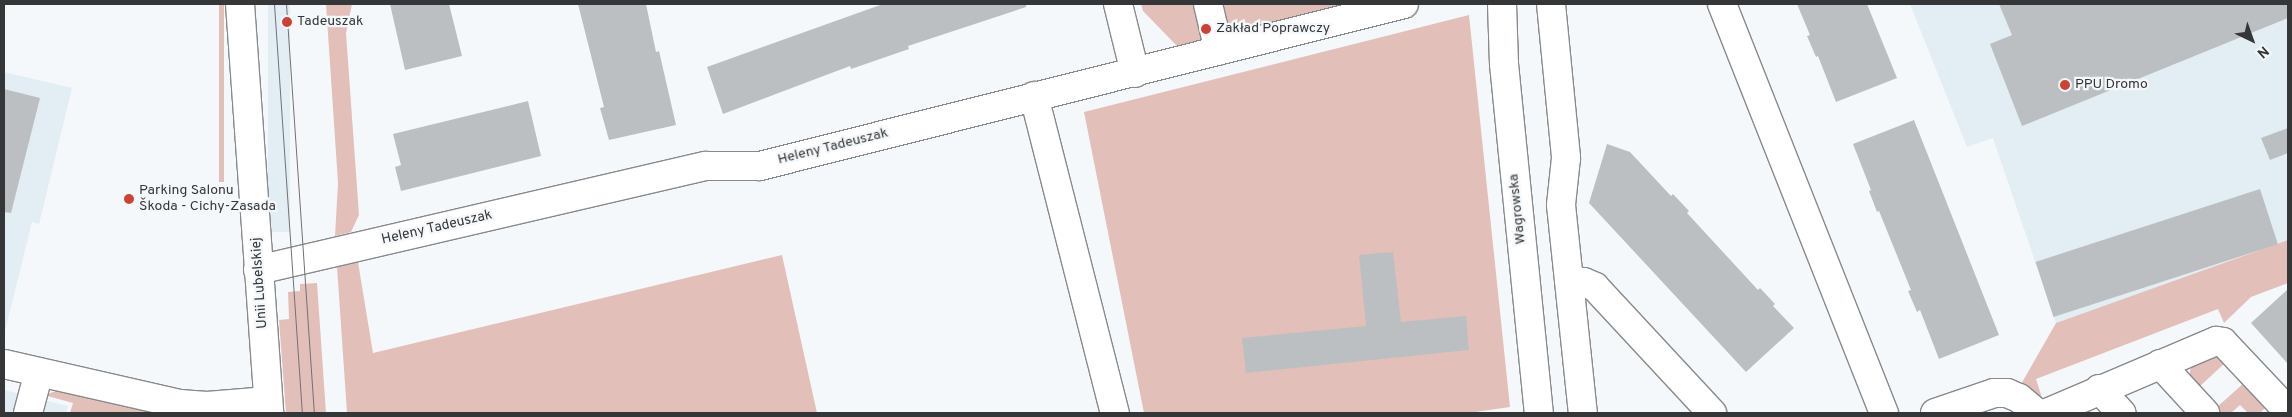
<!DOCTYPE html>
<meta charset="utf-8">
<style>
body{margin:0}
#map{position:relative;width:2292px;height:417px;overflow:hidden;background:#f5f8fa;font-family:Overpass,sans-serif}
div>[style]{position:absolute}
.built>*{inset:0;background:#e2edf4;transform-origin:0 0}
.green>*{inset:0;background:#e3bfb9;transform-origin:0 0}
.building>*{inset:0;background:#bcbfc2;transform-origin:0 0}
.roads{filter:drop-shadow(1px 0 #878a8c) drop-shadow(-1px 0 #878a8c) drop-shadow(0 1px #878a8c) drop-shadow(0 -1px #878a8c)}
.minor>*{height:28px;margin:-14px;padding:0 14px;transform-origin:14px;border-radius:14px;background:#fff}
.tram>*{height:1px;margin:-0.5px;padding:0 0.5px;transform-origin:0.5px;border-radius:0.5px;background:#707173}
.dots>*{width:14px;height:14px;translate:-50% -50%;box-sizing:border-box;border:2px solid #f5f8fa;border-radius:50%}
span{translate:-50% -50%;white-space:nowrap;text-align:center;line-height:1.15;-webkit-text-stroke:4.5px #f5f8fa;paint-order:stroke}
.poi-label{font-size:14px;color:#353637}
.left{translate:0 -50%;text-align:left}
.street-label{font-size:14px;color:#353637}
.frame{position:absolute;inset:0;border:5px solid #353637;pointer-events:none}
.north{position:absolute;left:2227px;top:15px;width:50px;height:50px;-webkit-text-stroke:4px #f5f8fa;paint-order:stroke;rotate:138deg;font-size:14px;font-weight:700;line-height:20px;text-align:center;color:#353637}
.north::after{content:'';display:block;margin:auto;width:18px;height:22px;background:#353637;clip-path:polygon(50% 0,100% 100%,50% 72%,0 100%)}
</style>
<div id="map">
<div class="built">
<div style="left:268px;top:4px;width:22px;height:228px"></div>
<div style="clip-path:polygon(1910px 4px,2288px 4px,2288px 240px,2056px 323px,1993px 138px,1967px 147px)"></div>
<div style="clip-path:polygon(4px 72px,72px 88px,39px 224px,32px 222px,4px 335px)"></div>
<div style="clip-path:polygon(4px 390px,68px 406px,66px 413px,4px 413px)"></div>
</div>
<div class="green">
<div style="left:219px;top:4px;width:5px;height:178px"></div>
<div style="clip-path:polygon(326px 4px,352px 4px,346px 33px,359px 215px,351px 232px,335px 236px,338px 183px)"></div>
<div style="clip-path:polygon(1141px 4px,1351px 4px,1178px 47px,1143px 11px)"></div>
<div style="clip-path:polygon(1469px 15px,1510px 407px,1468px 413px,1144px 413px,1084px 112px)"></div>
<div style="clip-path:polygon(2288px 240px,2288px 283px,2251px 297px,2224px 323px,2218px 309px,2036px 379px,2042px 398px,2020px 386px,2056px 323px)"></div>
<div style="clip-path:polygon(782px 255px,817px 413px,347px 413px,337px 267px,358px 262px,373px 353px)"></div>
<div style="clip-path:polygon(317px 283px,326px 413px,286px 413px,279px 320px,289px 319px,288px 292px,300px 291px,300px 284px)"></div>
<div style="clip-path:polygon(2213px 357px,2222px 358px,2226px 362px,2198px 388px,2189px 377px,2191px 367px)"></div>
<div style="clip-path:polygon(2245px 382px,2267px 406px,2260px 413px,2248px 413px,2240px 405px,2231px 413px,2221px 413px,2216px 408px)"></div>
<div style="clip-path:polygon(59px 390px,143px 410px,150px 413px,70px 413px,73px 403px,44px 395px)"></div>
</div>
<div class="building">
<div style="clip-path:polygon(390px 4px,449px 4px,462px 56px,405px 70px)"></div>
<div style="clip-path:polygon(578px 4px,646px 4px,656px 52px,659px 51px,676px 125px,609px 140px,600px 108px,604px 107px)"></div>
<div style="clip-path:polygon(883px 4px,1026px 4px,1026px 7px,908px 46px,909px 49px,851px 69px,850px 66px,723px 114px,707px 67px)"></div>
<div style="clip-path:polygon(1797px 4px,1867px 4px,1897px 78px,1836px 102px,1818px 56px,1816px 57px,1807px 36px,1810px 35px)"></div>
<div style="clip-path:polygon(1999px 4px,2288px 4px,2288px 18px,2022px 126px,1990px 44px,2012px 35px)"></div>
<div style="clip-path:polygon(4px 89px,40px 98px,11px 213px,4px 212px)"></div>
<div style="clip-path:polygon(528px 101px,541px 156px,401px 191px,395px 167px,401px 165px,393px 134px)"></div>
<div style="clip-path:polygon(1914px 120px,1999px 335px,1939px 359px,1920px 310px,1917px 312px,1908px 291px,1911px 290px,1879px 211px,1877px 212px,1869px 191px,1871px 190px,1853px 144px)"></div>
<div style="clip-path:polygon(2288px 128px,2288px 153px,2270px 160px,2261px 138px)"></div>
<div style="clip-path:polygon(1607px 144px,1630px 152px,1671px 196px,1673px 194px,1689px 211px,1687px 213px,1758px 290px,1760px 288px,1775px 304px,1773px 306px,1794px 328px,1746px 372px,1589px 203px)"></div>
<div style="left:2260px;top:189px;width:58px;height:236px;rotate:72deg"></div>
<div style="clip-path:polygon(1393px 252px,1401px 322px,1466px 316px,1469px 350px,1246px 373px,1242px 338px,1366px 326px,1359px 255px)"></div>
<div style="clip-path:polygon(2288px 289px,2288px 364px,2251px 323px)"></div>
</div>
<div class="roads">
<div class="minor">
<div style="left:240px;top:4px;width:410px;rotate:85.9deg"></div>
<div style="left:1118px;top:4px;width:71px;rotate:76.2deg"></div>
<div style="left:1208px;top:4px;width:48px;rotate:76.8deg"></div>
<div style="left:1502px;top:4px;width:60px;rotate:88.1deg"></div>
<div style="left:1504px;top:64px;width:351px;rotate:84.3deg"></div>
<div style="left:1551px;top:4px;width:155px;rotate:84.4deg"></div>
<div style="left:1566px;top:158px;width:47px;rotate:96.1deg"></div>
<div style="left:1561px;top:205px;width:209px;rotate:84deg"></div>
<div style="left:1722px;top:4px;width:440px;rotate:68.4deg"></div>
<div style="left:1034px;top:96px;width:327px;rotate:75.7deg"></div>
<div style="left:258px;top:270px;width:460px;rotate:-13.1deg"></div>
<div style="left:706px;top:166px;width:54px"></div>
<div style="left:760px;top:166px;width:664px;rotate:-14.12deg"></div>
<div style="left:1569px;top:280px;width:15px;rotate:8deg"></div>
<div style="left:1584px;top:282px;width:12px;rotate:24deg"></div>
<div style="left:1595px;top:287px;width:172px;rotate:47.1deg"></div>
<div style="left:4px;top:364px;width:180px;rotate:12.8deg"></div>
<div style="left:180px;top:404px;width:27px;rotate:4deg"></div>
<div style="left:207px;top:406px;width:61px;rotate:-4.7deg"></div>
<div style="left:2160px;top:364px;width:67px;rotate:47.4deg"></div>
<div style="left:2099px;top:389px;width:33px;rotate:47deg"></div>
<div style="left:28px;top:413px;width:42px;rotate:-75deg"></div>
<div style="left:1935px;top:413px;width:62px;rotate:-18.7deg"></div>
<div style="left:1994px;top:393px;width:13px"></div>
<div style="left:2007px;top:393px;width:13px;rotate:23deg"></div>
<div style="left:2019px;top:398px;width:23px;rotate:40deg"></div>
<div style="left:2047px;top:413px;width:184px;rotate:-23.1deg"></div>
<div style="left:2216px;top:341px;width:7px;rotate:8deg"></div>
<div style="left:2223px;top:342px;width:95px;rotate:46.7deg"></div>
</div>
</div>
<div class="tram">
<div style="left:274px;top:4px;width:410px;rotate:86.1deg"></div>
<div style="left:286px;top:4px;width:410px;rotate:86.1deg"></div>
</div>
<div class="dots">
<div style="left:287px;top:22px;background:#ce4135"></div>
<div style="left:1206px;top:29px;background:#ce4135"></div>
<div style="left:2065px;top:85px;background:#ce4135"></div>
<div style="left:129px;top:199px;background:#ce4135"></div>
</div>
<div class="poi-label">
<span class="left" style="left:297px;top:22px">Tadeuszak</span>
<span class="left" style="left:1216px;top:29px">Zakład Poprawczy</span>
<span class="left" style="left:2075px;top:85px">PPU Dromo</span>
<span class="left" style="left:139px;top:199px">Parking Salonu<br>Škoda - Cichy-Zasada</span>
</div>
<div class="street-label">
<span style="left:833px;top:147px;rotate:-14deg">Heleny Tadeuszak</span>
<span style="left:1518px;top:209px;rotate:-96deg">Wagrowska</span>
<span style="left:437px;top:228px;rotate:-13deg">Heleny Tadeuszak</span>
<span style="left:260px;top:283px;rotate:-94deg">Unii Lubelskiej</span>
</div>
<div class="frame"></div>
<div class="north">N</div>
</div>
